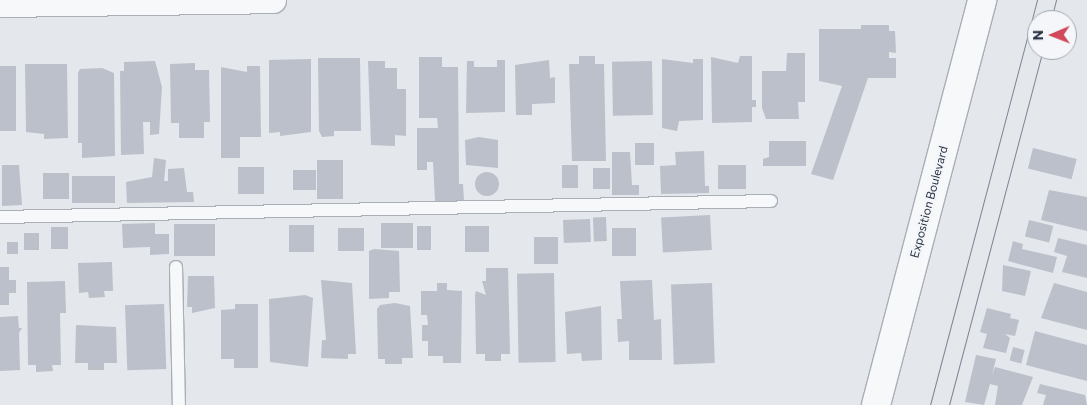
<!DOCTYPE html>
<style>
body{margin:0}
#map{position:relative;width:1087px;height:405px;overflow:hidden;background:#e4e7ec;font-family:Commissioner,sans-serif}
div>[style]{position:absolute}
.building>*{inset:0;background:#bbc0ca;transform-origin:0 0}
.round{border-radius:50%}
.roads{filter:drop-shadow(1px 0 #a9aeb7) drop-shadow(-1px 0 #a9aeb7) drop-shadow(0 1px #a9aeb7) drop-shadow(0 -1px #a9aeb7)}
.service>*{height:12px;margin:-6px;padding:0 6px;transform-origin:6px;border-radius:6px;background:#f7f8fa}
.minor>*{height:25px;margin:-12.5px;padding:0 12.5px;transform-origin:12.5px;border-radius:12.5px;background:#f7f8fa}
.tertiary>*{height:28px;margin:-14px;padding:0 14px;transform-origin:14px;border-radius:14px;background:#f7f8fa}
.tram>*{height:1px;margin:-0.5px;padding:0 0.5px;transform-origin:0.5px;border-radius:0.5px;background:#7d8696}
span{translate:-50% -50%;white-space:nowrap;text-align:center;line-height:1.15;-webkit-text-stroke:5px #f4f6f9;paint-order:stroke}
.street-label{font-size:12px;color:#2b3445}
.north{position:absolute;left:1027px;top:10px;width:50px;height:50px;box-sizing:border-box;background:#f4f6f9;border:1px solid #a4a8b1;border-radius:50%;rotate:269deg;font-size:14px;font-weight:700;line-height:20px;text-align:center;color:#2b3445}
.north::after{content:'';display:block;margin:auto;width:18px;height:22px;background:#d1495b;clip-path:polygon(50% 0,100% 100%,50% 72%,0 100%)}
</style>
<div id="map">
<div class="building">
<div style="clip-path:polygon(861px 25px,889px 25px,889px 31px,895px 31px,896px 53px,889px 52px,889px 58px,896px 58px,896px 78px,868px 78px,833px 180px,811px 174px,842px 86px,819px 81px,819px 29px,861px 29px)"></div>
<div style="clip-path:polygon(787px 53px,805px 53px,805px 102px,798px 102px,799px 119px,766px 119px,762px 108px,762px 71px,786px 71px)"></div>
<div style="clip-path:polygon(579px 56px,595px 56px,595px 64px,604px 64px,606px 161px,572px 161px,569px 64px,579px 64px)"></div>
<div style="clip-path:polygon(740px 56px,752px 56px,752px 100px,756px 100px,756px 107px,752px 107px,752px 122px,712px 123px,711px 57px,738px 63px)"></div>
<div style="clip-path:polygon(419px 57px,442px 57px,442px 67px,458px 67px,459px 184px,463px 184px,464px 201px,435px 201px,433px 162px,427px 162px,427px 170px,417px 170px,417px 128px,438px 128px,437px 118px,419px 118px)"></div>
<div style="clip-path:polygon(318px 58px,360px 58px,361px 131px,334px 131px,334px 136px,322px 137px,319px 131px)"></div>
<div style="clip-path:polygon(311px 59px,311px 132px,280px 136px,280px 132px,269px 133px,269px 60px)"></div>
<div style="clip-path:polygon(662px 59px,693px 63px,693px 59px,703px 59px,703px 120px,679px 121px,677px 131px,662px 128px)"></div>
<div style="clip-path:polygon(497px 60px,505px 60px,505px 112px,466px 113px,467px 61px,474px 61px,474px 67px,497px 67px)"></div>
<div style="clip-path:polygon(549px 60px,550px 78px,555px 77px,555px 103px,532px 104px,532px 115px,516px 115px,515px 65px)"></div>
<div style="clip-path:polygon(155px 61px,162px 87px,159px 134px,150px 135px,150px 122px,143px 122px,144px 154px,121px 155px,120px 71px,124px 71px,124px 62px)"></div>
<div style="clip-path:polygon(368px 61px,385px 61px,385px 68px,397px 68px,397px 89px,406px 89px,406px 136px,395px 135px,395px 146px,371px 145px)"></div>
<div style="left:652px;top:61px;width:54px;height:40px;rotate:89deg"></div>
<div style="clip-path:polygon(195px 63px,195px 70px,209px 70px,210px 122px,204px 122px,204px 138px,179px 138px,179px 123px,171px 123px,170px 64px)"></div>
<div style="clip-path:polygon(25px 64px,67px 64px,68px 138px,44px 139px,44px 134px,26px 132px)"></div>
<div style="left:0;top:66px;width:16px;height:65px"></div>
<div style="clip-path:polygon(247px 66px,260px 66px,261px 137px,240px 137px,240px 158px,221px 158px,221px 67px,247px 72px)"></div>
<div style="clip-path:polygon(102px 68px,114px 73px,115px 156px,82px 158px,82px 143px,78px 143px,78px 73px,80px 69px)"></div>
<div style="clip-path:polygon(479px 137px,498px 140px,498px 168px,466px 165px,465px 140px)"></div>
<div style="clip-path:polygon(769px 141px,806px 141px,806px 166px,763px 166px,763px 159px,769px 157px)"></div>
<div style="left:654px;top:143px;width:22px;height:19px;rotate:90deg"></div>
<div style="left:1033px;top:148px;width:45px;height:21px;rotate:14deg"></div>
<div style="clip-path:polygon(704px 151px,705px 186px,709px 186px,709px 193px,661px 194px,660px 166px,676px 165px,675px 152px)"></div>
<div style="clip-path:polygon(612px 152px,630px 152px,632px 185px,639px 185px,639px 195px,612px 195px)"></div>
<div style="clip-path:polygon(154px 158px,166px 160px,164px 181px,168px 181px,168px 169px,184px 168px,187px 192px,193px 192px,194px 202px,127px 203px,126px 182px,152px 177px)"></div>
<div style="left:343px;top:160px;width:39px;height:26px;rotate:90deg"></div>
<div style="clip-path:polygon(2px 165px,19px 165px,22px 205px,2px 206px)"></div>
<div style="left:562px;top:165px;width:16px;height:23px"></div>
<div style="left:718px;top:165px;width:28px;height:24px"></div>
<div style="left:238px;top:167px;width:26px;height:27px"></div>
<div style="left:593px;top:168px;width:17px;height:21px"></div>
<div style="left:293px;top:170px;width:23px;height:20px"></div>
<div class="round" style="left:475px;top:172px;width:24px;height:24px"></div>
<div style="left:43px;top:173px;width:26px;height:26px"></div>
<div style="left:115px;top:176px;width:27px;height:43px;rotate:90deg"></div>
<div style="clip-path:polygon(1049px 190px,1087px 197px,1087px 231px,1041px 220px)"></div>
<div style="left:710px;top:215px;width:35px;height:49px;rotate:87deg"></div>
<div style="left:606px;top:217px;width:24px;height:13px;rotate:88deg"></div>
<div style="left:590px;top:219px;width:23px;height:27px;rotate:88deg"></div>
<div style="left:1029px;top:220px;width:25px;height:17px;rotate:14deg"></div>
<div style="clip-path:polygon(155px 223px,155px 234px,169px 234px,169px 254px,150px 255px,150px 247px,123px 248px,122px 224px)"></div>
<div style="left:381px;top:223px;width:32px;height:25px"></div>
<div style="left:215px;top:224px;width:32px;height:41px;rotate:90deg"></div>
<div style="left:289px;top:225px;width:25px;height:27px"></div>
<div style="left:417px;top:226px;width:14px;height:24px"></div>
<div style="left:465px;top:226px;width:24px;height:26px"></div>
<div style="left:51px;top:227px;width:17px;height:22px"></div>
<div style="left:364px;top:228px;width:23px;height:26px;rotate:90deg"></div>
<div style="left:612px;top:228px;width:24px;height:28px"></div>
<div style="left:24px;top:233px;width:15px;height:17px"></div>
<div style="left:534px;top:237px;width:24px;height:27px"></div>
<div style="clip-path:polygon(1058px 238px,1087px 245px,1087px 278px,1062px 272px,1067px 256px,1054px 252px)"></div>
<div style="clip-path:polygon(1013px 241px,1023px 244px,1022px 249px,1057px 257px,1053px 273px,1008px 261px)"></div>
<div style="left:7px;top:242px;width:11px;height:12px"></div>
<div style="clip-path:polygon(374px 249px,399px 251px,400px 292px,389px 292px,389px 298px,369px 299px,369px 251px)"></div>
<div style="clip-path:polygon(112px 262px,113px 291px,104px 291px,105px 297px,89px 298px,88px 292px,79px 293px,78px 263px)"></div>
<div style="clip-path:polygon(1003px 265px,1031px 271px,1025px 296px,1002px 291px)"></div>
<div style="clip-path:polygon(0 267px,9px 267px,9px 280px,16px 280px,16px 293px,9px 293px,9px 305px,0 305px)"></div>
<div style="clip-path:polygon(486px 268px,508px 268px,510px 354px,501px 354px,501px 361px,485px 361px,485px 354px,476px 354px,475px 295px,476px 291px,486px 295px,482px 281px,486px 281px)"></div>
<div style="left:554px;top:273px;width:89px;height:37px;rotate:89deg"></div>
<div style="clip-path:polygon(188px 276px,214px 276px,215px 308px,192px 313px,192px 307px,187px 307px)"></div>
<div style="clip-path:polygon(321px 280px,352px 283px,356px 354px,348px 354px,348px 359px,321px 358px,322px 340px,326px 340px)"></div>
<div style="clip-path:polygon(652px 280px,654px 320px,661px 319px,662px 360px,629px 360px,629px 341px,618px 342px,617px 319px,622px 319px,620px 281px)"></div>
<div style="clip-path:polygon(65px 281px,66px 313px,60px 313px,61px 365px,52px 365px,53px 371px,36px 372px,36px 365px,28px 365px,27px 282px)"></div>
<div style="clip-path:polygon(437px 283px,447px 283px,447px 290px,462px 291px,461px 363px,443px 363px,443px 356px,428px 356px,428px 341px,422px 341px,422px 325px,428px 325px,427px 315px,421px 315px,421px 291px,437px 291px)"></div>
<div style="left:712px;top:283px;width:80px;height:41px;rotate:88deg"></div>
<div style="clip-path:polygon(1054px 283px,1087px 292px,1087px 330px,1041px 318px)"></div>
<div style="clip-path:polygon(305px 295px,313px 298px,308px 367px,270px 362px,269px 299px)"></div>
<div style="clip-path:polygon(395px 303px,410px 306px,413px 358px,402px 358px,402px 364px,385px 364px,385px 359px,378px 359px,377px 309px,380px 305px)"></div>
<div style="left:164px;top:304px;width:65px;height:39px;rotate:88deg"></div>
<div style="clip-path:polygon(235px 304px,258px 304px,258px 368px,234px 368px,234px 359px,221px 359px,221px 310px,235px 309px)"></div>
<div style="clip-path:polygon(601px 306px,602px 360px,582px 361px,581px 353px,567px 354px,565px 312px)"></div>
<div style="clip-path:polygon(987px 308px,1011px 314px,1010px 318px,1019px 320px,1015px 336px,1005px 334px,1010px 338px,1006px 353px,983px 348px,987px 334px,980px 332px)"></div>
<div style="clip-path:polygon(18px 316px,19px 328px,22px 328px,19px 333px,20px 370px,0 371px,0 317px)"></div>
<div style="clip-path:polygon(76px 325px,116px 327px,117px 363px,104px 363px,104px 370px,88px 370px,88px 363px,75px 363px)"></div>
<div style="clip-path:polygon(1035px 331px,1087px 345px,1087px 381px,1026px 365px)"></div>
<div style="left:1013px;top:347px;width:12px;height:14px;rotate:14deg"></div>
<div style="clip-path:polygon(976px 355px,996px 359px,992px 375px,995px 367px,1033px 377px,1022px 405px,995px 405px,998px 386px,990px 384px,984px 405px,965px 402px)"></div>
<div style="clip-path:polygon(1040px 384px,1085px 395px,1087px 405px,1043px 405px,1046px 395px,1037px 393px)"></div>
</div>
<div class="roads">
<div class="service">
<div style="left:0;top:217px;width:771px;rotate:-1.19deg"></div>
<div style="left:176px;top:267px;width:138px;rotate:88.8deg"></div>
</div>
<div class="minor">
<div style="left:0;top:4px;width:273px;rotate:-0.8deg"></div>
</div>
<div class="tertiary">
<div style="left:876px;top:405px;width:419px;rotate:-75.3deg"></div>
</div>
</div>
<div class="tram">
<div style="left:1051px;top:20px;width:21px;rotate:-76deg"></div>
<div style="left:930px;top:405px;width:419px;rotate:-75.2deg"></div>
<div style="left:949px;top:405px;width:367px;rotate:-75.2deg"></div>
</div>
<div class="street-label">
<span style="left:929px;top:202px;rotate:-75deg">Exposition Boulevard</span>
</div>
<div class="north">N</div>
</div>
